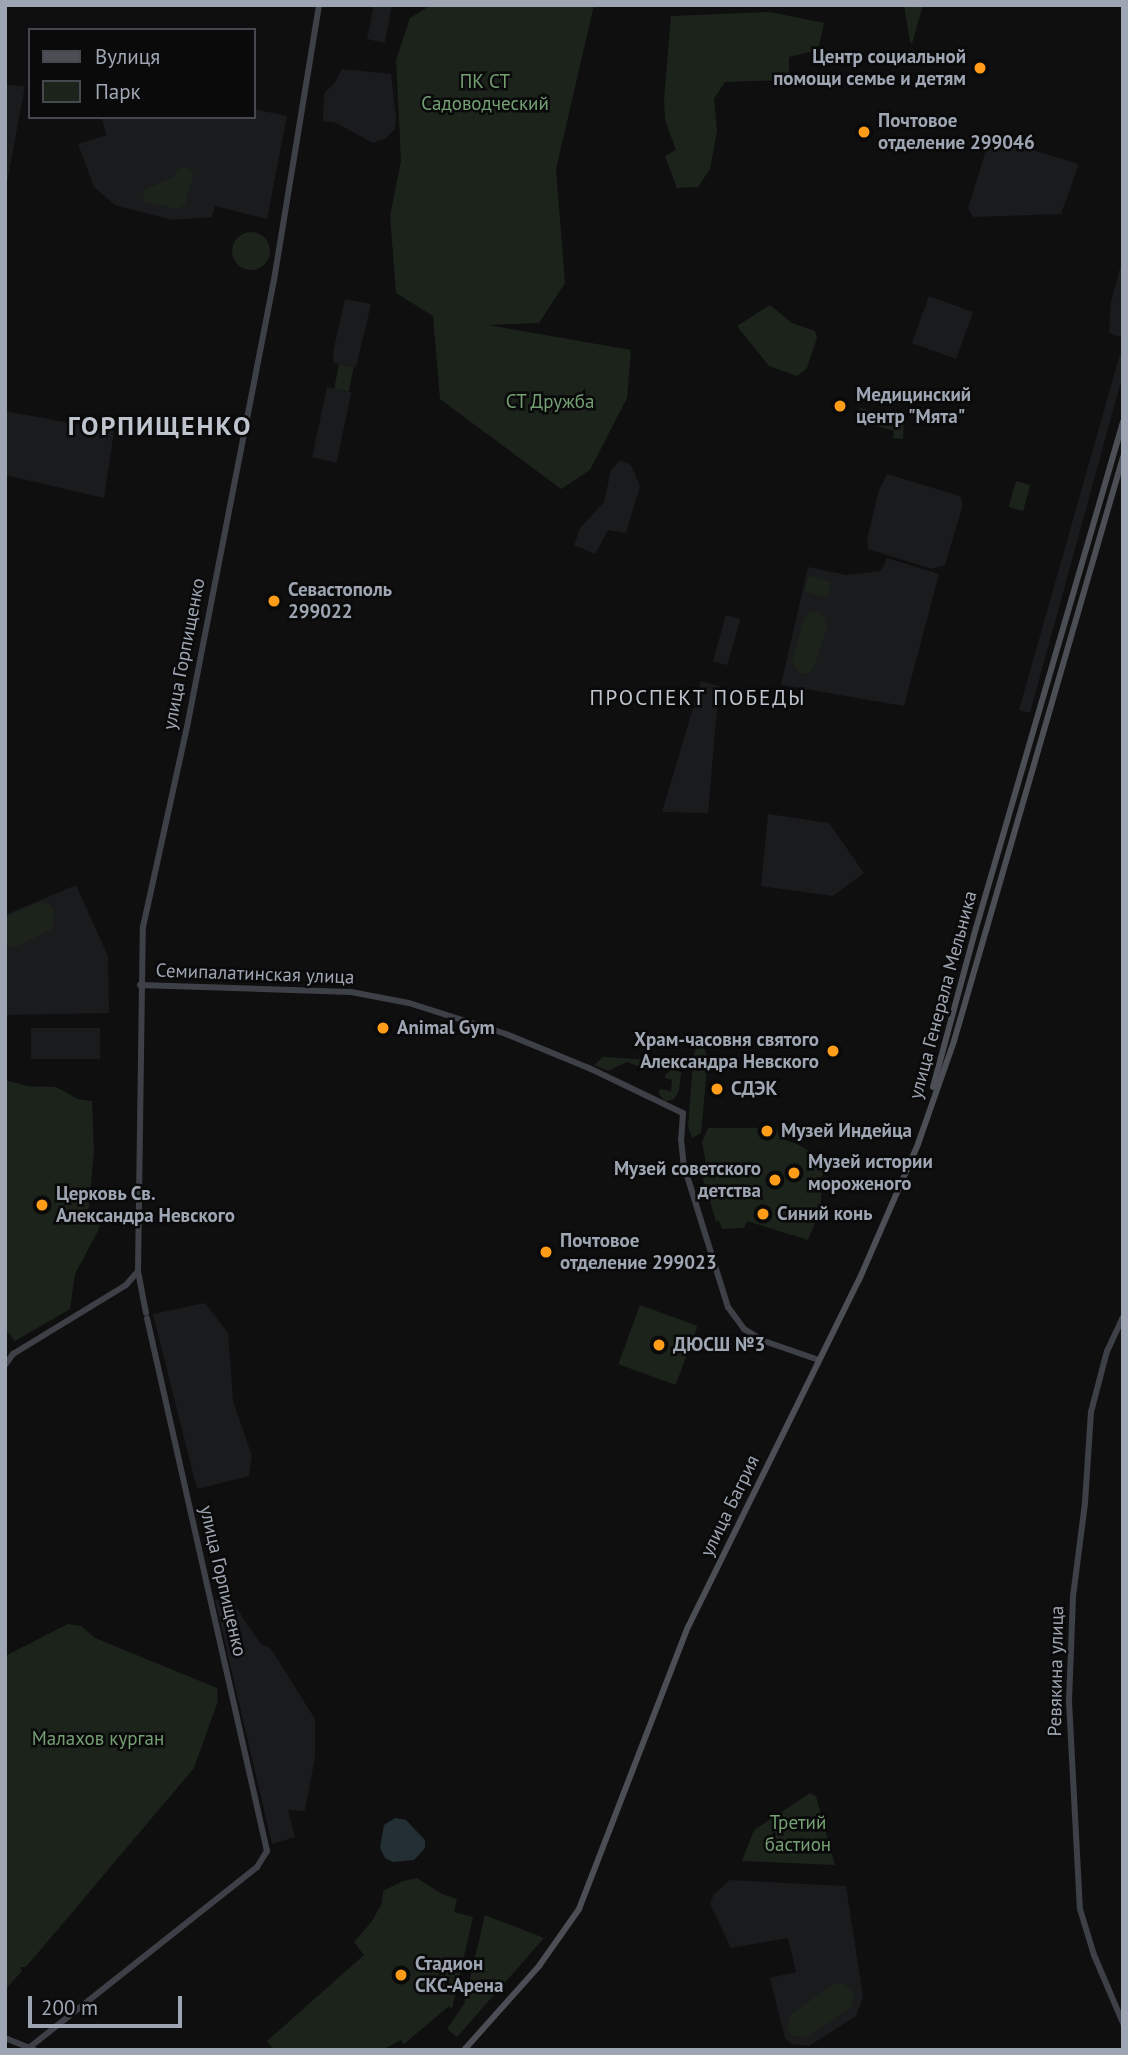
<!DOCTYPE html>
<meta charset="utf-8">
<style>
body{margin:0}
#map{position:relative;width:1128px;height:2055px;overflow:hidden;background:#0f0f10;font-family:"PT Sans",sans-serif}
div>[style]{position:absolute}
.built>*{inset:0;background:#1a1b1d;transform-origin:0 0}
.green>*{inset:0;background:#1b231b;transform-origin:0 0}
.round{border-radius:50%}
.water>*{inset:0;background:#242f35}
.secondary>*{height:6px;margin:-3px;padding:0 3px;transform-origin:3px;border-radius:3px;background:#3d4046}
.primary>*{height:6px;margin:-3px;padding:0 3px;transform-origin:3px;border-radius:3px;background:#4b4e55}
.dots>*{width:19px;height:19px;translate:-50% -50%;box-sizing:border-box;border:4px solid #0a0a0b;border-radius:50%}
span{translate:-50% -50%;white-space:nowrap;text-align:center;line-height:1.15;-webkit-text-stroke:5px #0a0a0b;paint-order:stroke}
.poi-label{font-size:19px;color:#9ea6b3;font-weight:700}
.right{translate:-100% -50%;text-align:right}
.left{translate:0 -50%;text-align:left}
.park-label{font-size:19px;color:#74a073}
.street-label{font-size:19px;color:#9ea6b3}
.neighbourhood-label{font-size:21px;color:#bfc5ce;letter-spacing:2px}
.district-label{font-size:26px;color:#bfc5ce;font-weight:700;letter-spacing:2px}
.frame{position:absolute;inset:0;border:7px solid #9ea6b3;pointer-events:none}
.legend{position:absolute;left:28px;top:28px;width:228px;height:91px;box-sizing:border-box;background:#0a0a0b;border:2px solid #45484e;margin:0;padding:9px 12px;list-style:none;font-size:21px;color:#9ea6b3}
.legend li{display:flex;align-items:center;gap:14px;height:35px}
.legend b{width:35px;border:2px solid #45484e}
.scale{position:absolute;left:28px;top:1996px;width:154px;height:32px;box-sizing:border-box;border:4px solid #9ea6b3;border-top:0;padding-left:9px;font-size:21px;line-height:24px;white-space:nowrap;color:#9ea6b3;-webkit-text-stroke:5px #0a0a0b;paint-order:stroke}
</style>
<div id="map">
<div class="built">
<div style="clip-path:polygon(374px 5px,392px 5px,385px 43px,367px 39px)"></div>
<div style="clip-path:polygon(342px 69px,391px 74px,396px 118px,395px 129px,386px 138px,373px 143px,336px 123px,323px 121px,324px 93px,334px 84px)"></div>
<div style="clip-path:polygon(5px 85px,25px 86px,5px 193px)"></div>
<div style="clip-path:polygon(254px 109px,287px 116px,267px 219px,215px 206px,212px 217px,172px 220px,115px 205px,94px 187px,78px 144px,107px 135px,101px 117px,254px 117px)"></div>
<div style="clip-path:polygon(990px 137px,1079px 164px,1061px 214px,973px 217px,968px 208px)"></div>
<div style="clip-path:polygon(1123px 257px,1123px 338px,1109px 333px,1111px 302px)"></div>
<div style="left:929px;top:296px;width:47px;height:50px;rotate:20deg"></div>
<div style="clip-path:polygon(345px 299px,371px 304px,356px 367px,334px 363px,333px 352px)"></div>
<div style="clip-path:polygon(1120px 354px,1123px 355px,1123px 374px,1030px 713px,1019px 710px)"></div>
<div style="left:327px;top:387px;width:25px;height:72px;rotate:12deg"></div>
<div style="clip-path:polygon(5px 411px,114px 431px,104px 498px,5px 475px)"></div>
<div style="clip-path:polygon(620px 460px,631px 465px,640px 486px,626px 533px,608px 530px,595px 554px,574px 545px,580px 528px,604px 502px,611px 470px)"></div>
<div style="clip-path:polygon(887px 474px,960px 496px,963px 504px,945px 565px,932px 569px,868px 549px,867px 539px,879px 490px)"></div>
<div style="clip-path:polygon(887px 558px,939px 574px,904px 706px,781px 685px,808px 567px,846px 575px,881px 571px)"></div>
<div style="left:726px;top:615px;width:15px;height:48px;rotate:16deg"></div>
<div style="clip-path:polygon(701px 681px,719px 686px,708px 813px,662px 812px)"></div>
<div style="clip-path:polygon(768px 814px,829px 823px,864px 873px,833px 896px,761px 886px)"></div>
<div style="clip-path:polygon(76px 885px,108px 956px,109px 1013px,5px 1015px,5px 915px)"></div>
<div style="left:100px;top:1028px;width:31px;height:69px;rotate:90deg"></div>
<div style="clip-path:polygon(205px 1303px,228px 1333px,233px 1401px,252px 1456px,249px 1476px,197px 1489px,153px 1314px)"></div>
<div style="clip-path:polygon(229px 1597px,260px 1643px,271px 1649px,315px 1719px,315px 1757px,305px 1811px,288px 1810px,295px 1837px,272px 1844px,215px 1600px)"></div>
<div style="clip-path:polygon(730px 1880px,846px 1886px,863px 1997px,856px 2016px,809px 2046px,791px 2044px,785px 2038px,770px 1978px,796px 1972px,788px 1938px,731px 1948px,710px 1904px,714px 1894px)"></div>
</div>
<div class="green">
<div style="clip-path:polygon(431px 5px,594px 5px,556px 169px,565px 283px,539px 323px,488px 325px,631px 350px,627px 398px,590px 470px,561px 489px,440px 399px,433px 316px,396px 293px,390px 216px,401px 161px,396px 60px,410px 18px)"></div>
<div style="clip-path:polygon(904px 5px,923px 5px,912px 44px,910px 42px)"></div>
<div style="clip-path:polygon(770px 12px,824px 23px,818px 50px,789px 57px,789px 80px,725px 82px,714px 99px,717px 131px,710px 169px,698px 187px,677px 188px,665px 156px,676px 150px,665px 120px,664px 99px,671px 16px)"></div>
<div style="clip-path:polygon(184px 166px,194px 173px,185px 204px,177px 209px,145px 202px,142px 191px,176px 176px,175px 171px)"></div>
<div class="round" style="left:232px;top:232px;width:38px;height:38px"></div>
<div style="clip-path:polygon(770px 305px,792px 323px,815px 331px,817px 338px,807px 368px,797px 376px,769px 366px,737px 326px)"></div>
<div style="left:339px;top:364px;width:15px;height:25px;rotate:11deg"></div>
<div style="clip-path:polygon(860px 408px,904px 420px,903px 439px,893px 438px,894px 431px,857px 420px)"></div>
<div style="left:1016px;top:481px;width:15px;height:27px;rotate:16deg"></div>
<div style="left:809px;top:576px;width:23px;height:16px;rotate:15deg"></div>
<div style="clip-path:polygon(810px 612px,817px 612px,824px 616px,827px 627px,814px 668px,809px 673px,801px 674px,792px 663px,804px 618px)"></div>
<div style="clip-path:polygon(39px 902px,49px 904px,55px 912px,52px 929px,15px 947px,5px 946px,5px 917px)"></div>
<div style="clip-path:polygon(703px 1046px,708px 1057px,701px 1133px,692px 1138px,688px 1127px,693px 1062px,695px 1050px)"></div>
<div style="clip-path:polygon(682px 1054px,660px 1070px,651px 1065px,648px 1070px,627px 1062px,608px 1071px,594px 1065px,603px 1057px,670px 1061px)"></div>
<div style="clip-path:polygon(672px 1069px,681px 1072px,679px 1091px,673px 1100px,665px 1101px,658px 1093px,660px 1089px,671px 1091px,672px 1080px,665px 1078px,665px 1075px)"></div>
<div style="clip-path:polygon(5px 1080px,27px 1086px,56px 1087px,78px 1099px,92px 1101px,94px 1152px,88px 1215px,100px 1220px,99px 1229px,75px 1274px,70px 1309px,15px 1341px,5px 1329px)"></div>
<div style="clip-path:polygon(708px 1128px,776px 1128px,780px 1138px,797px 1144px,824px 1160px,820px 1211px,808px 1240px,747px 1221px,744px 1228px,722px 1229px,719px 1221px,716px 1221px,701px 1173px,706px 1164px,702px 1142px)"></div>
<div style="left:640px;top:1305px;width:61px;height:63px;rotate:20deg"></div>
<div style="clip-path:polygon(68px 1624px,81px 1626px,95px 1638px,217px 1688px,218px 1701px,194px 1768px,26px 1967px,20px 1967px,22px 1971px,5px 1990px,5px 1656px)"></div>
<div style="clip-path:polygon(810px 1793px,816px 1796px,835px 1865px,742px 1861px,754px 1830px)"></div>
<div style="clip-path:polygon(417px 1878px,442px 1894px,457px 1899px,454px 1912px,473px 1917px,452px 2009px,449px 2006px,404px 2044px,401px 2040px,382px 2050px,274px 2050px,267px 2041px,364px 1955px,354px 1942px,372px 1921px,382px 1903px,383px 1891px,403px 1881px)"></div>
<div style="clip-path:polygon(485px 1915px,544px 1938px,457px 2037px,447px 2029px,464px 2004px)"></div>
<div style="clip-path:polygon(844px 1983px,855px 1994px,851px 2008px,806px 2037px,792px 2036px,787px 2027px,791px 2014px,834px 1984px)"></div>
</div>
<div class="water">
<div style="clip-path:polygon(395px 1818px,406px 1820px,425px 1840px,425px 1848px,414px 1860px,393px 1862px,385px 1858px,380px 1848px,384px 1825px)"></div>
</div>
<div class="secondary">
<div style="left:140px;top:985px;width:211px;rotate:1.9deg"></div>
<div style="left:351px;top:992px;width:59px;rotate:10.7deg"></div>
<div style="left:409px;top:1003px;width:102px;rotate:17.7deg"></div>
<div style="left:506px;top:1034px;width:90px;rotate:22.3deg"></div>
<div style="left:589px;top:1068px;width:104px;rotate:25.6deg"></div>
<div style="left:683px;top:1113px;width:26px;rotate:94deg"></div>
<div style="left:681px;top:1139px;width:27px;rotate:84deg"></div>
<div style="left:684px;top:1166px;width:148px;rotate:72.7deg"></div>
<div style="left:728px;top:1307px;width:27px;rotate:54deg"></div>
<div style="left:744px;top:1329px;width:23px;rotate:31deg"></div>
<div style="left:764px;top:1341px;width:58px;rotate:19.1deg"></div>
<div style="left:146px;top:1313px;width:43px;rotate:-100.8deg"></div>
<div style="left:138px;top:1271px;width:344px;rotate:-89.2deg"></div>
<div style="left:143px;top:927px;width:210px;rotate:-77.6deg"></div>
<div style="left:188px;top:722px;width:450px;rotate:-79deg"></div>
<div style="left:274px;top:280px;width:279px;rotate:-80.7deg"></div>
<div style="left:1123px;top:1317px;width:38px;rotate:115deg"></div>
<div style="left:1107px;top:1351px;width:63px;rotate:104.7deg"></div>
<div style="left:1091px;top:1412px;width:91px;rotate:93.8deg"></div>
<div style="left:1085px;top:1503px;width:95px;rotate:97.3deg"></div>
<div style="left:1073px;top:1597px;width:104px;rotate:92.2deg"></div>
<div style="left:1069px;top:1701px;width:208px;rotate:87deg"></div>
<div style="left:1080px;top:1909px;width:48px;rotate:73.1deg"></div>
<div style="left:1094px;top:1955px;width:74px;rotate:66.9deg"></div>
<div style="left:5px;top:1365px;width:14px;rotate:-54deg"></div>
<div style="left:13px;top:1354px;width:132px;rotate:-31.4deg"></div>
<div style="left:126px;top:1285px;width:18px;rotate:-49deg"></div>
<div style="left:5px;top:2038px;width:32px;rotate:22deg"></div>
<div style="left:30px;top:2047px;width:290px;rotate:-38.4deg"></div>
<div style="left:257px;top:1867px;width:19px;rotate:-58deg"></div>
<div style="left:267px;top:1851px;width:546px;rotate:-102.69deg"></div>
</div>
<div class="primary">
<div style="left:933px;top:1087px;width:165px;rotate:-74.9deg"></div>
<div style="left:976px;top:928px;width:527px;rotate:-73.8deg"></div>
<div style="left:464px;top:2050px;width:113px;rotate:-48.2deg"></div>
<div style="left:539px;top:1966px;width:70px;rotate:-54.9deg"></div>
<div style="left:579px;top:1909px;width:302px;rotate:-68.9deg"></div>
<div style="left:688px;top:1627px;width:387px;rotate:-63.8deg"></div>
<div style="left:859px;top:1280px;width:148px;rotate:-66.5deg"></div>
<div style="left:918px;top:1144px;width:109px;rotate:-70.7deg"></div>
<div style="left:954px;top:1041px;width:608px;rotate:-73.86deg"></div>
</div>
<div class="dots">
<div style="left:980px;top:68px;background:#ff9d18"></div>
<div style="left:864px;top:132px;background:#ff9d18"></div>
<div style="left:840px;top:406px;background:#ff9d18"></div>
<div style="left:274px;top:601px;background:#ff9d18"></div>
<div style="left:383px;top:1028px;background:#ff9d18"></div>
<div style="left:833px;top:1051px;background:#ff9d18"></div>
<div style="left:717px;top:1089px;background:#ff9d18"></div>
<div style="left:767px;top:1131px;background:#ff9d18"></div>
<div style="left:794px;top:1173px;background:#ff9d18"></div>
<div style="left:775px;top:1180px;background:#ff9d18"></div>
<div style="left:42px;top:1205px;background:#ff9d18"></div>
<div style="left:763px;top:1214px;background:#ff9d18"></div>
<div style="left:546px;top:1252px;background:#ff9d18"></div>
<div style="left:659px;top:1345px;background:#ff9d18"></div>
<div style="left:401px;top:1975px;background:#ff9d18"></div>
</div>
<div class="poi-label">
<span class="right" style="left:966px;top:68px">Центр социальной<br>помощи семье и детям</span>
<span class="left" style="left:878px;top:132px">Почтовое<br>отделение 299046</span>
<span class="left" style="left:856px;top:406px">Медицинский<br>центр "Мята"</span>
<span class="left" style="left:288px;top:601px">Севастополь<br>299022</span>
<span class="left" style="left:397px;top:1028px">Animal Gym</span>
<span class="right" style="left:819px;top:1051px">Храм-часовня святого<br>Александра Невского</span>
<span class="left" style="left:731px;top:1089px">СДЭК</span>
<span class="left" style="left:781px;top:1131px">Музей Индейца</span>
<span class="left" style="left:808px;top:1173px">Музей истории<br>мороженого</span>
<span class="right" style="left:761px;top:1180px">Музей советского<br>детства</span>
<span class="left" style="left:56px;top:1205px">Церковь Св.<br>Александра Невского</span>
<span class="left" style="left:777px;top:1214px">Синий конь</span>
<span class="left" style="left:560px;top:1252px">Почтовое<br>отделение 299023</span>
<span class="left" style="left:673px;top:1345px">ДЮСШ №3</span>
<span class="left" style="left:415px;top:1975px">Стадион<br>СКС-Арена</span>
</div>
<div class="park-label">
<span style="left:485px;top:93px">ПК СТ<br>Садоводческий</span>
<span style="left:550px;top:402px">СТ Дружба</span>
<span style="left:98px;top:1739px">Малахов курган</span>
<span style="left:798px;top:1834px">Третий<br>бастион</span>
</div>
<div class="street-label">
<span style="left:184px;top:654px;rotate:-79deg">улица Горпищенко</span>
<span style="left:255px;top:974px;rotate:2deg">Семипалатинская улица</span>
<span style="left:943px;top:995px;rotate:-75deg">улица Генерала Мельника</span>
<span style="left:730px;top:1506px;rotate:-64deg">улица Багрия</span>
<span style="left:223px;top:1581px;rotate:77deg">улица Горпищенко</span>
<span style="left:1056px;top:1671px;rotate:-89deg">Ревякина улица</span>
</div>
<div class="neighbourhood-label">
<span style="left:698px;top:698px">ПРОСПЕКТ ПОБЕДЫ</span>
</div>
<div class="district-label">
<span style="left:160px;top:426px">ГОРПИЩЕНКО</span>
</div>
<div class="frame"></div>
<ul class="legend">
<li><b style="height:9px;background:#4b4e55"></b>Вулиця</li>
<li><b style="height:19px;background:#1b231b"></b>Парк</li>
</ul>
<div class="scale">200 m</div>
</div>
